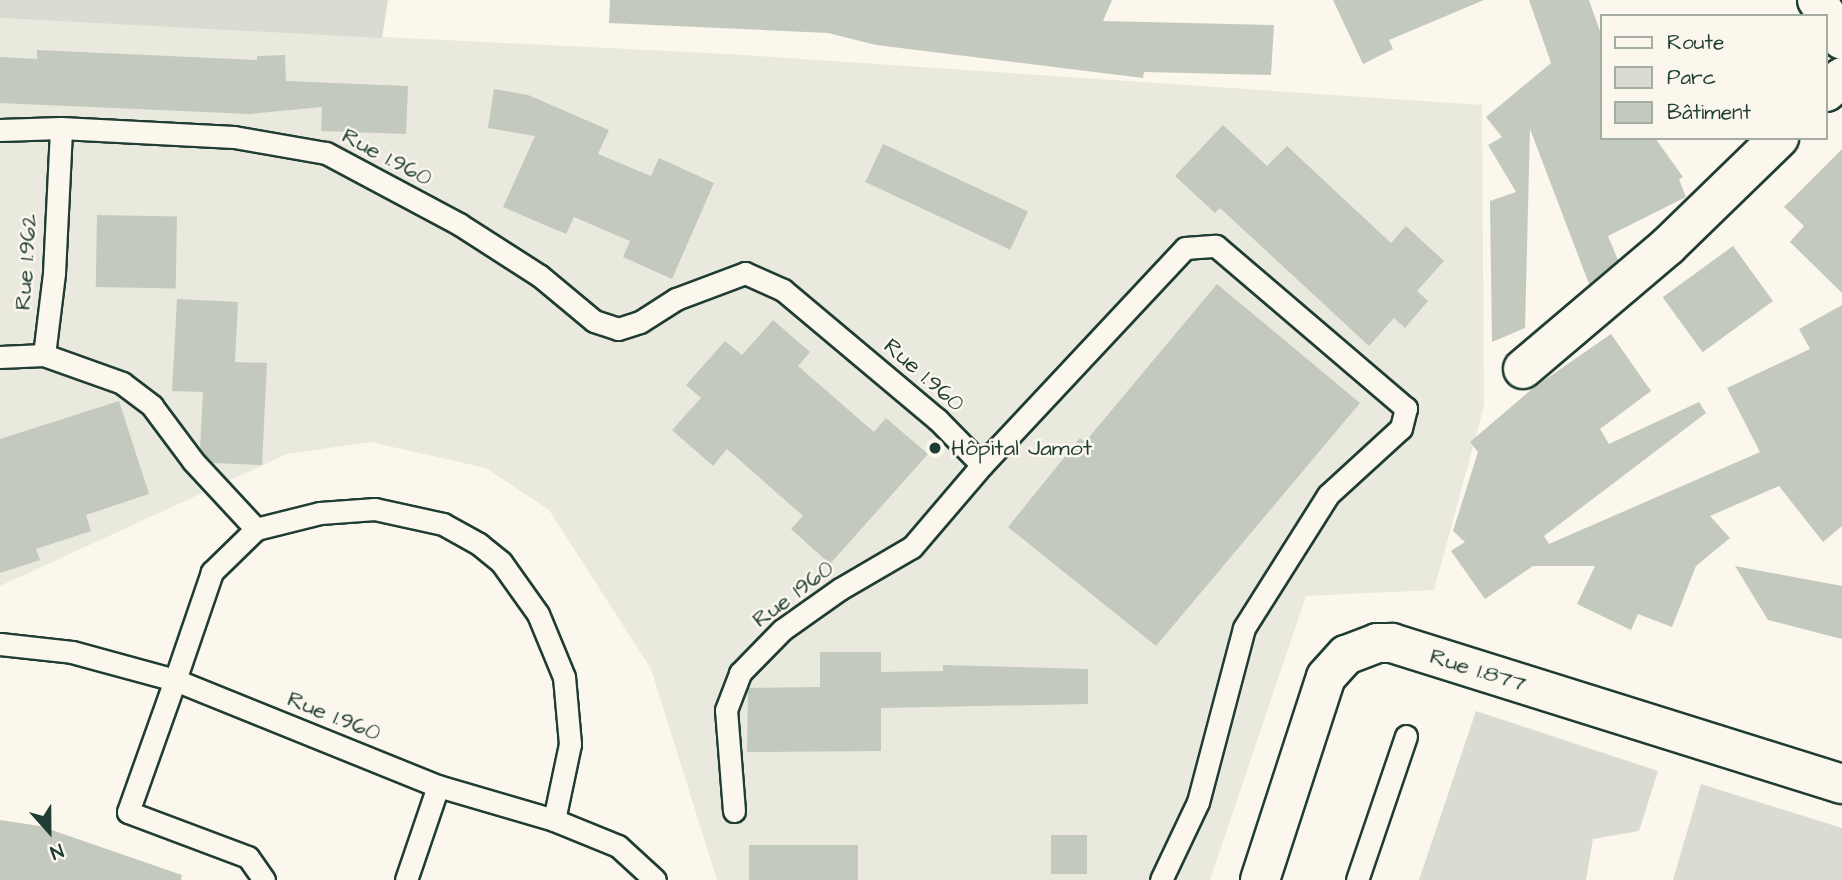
<!DOCTYPE html>
<meta charset="utf-8">
<style>
body{margin:0}
#map{position:relative;width:1842px;height:880px;overflow:hidden;background:#fbf7ec;font-family:"Architects Daughter",sans-serif}
div>[style]{position:absolute}
.built>*{inset:0;background:#eae9de}
.green>*{inset:0;background:#dbdcd1}
.building>*{inset:0;background:#c4c9be;transform-origin:0 0}
.roads{filter:drop-shadow(2px 0 #1f3d34) drop-shadow(-2px 0 #1f3d34) drop-shadow(0 2px #1f3d34) drop-shadow(0 -2px #1f3d34)}
.lane>*{height:21px;margin:-10.5px;padding:0 10.5px;transform-origin:10.5px;border-radius:10.5px;background:#fbf7ec}
.street>*{height:38px;margin:-19px;padding:0 19px;transform-origin:19px;border-radius:19px;background:#fbf7ec}
.dots>*{width:19px;height:19px;translate:-50% -50%;box-sizing:border-box;border:4px solid #fbf7ec;border-radius:50%}
span{translate:-50% -50%;white-space:nowrap;text-align:center;line-height:1.15;-webkit-text-stroke:5px #fbf7ec;paint-order:stroke}
.street-label{font-size:23px;color:#1f3d34}
.poi-label{font-size:23px;color:#1f3d34}
.left{translate:0 -50%;text-align:left}
.legend{position:absolute;left:1600px;top:14px;width:228px;height:126px;box-sizing:border-box;background:#fbf7ec;border:2px solid #a3ada2;margin:0;padding:9px 12px;list-style:none;font-size:21px;color:#1f3d34}
.legend li{display:flex;align-items:center;gap:14px;height:35px}
.legend b{width:35px;border:2px solid #a3ada2}
.north{position:absolute;left:14px;top:796px;width:70px;height:70px;-webkit-text-stroke:5px #fbf7ec;paint-order:stroke;rotate:159deg;font-size:19px;font-weight:700;line-height:28px;text-align:center;color:#1f3d34}
.north::after{content:'';display:block;margin:auto;width:24px;height:32px;background:#1f3d34;clip-path:polygon(50% 0,100% 100%,50% 72%,0 100%)}
</style>
<div id="map">
<div class="built">
<div style="clip-path:polygon(0 18px,728px 54px,1482px 105px,1484px 406px,1434px 590px,1306px 596px,1210px 880px,717px 880px,651px 669px,549px 510px,486px 468px,370px 442px,287px 454px,0 586px)"></div>
</div>
<div class="green">
<div style="clip-path:polygon(0 0,388px 0,382px 38px,0 18px)"></div>
<div style="clip-path:polygon(1476px 711px,1658px 771px,1639px 831px,1593px 839px,1586px 880px,1419px 880px)"></div>
<div style="clip-path:polygon(1701px 784px,1842px 828px,1842px 880px,1673px 880px)"></div>
</div>
<div class="building">
<div style="clip-path:polygon(610px 0,1112px 0,1103px 21px,1274px 25px,1271px 75px,1144px 72px,1143px 78px,876px 45px,828px 33px,609px 23px)"></div>
<div style="clip-path:polygon(1333px 0,1484px 0,1389px 40px,1393px 49px,1363px 64px)"></div>
<div style="clip-path:polygon(1529px 0,1589px 0,1602px 37px,1602px 138px,1655px 138px,1683px 177px,1679px 179px,1686px 197px,1608px 236px,1618px 260px,1589px 284px,1530px 129px,1525px 328px,1492px 342px,1490px 201px,1516px 192px,1488px 145px,1502px 137px,1486px 117px,1551px 63px)"></div>
<div style="clip-path:polygon(37px 50px,257px 60px,257px 56px,285px 55px,286px 81px,408px 86px,406px 134px,321px 131px,322px 107px,250px 114px,0 103px,0 57px,37px 59px)"></div>
<div style="clip-path:polygon(494px 89px,528px 95px,609px 130px,598px 154px,651px 176px,659px 158px,714px 183px,672px 279px,623px 257px,630px 241px,574px 217px,566px 234px,503px 207px,535px 136px,488px 128px)"></div>
<div style="clip-path:polygon(1223px 125px,1267px 166px,1287px 146px,1391px 243px,1406px 226px,1444px 261px,1417px 291px,1428px 301px,1405px 328px,1394px 318px,1369px 346px,1220px 208px,1215px 213px,1175px 176px)"></div>
<div style="left:883px;top:144px;width:160px;height:42px;rotate:25deg"></div>
<div style="clip-path:polygon(1842px 149px,1842px 293px,1790px 242px,1804px 226px,1784px 207px)"></div>
<div style="left:97px;top:215px;width:80px;height:72px;rotate:1deg"></div>
<div style="left:1733px;top:246px;width:68px;height:87px;rotate:54deg"></div>
<div style="clip-path:polygon(1217px 284px,1360px 403px,1156px 646px,1008px 527px,1080px 438px,1085px 442px)"></div>
<div style="clip-path:polygon(177px 299px,238px 302px,235px 362px,267px 363px,262px 465px,213px 463px,200px 449px,203px 392px,172px 391px)"></div>
<div style="clip-path:polygon(1842px 305px,1842px 526px,1823px 542px,1779px 486px,1710px 516px,1730px 538px,1696px 566px,1672px 627px,1638px 614px,1631px 630px,1577px 604px,1595px 566px,1533px 566px,1485px 599px,1451px 551px,1465px 542px,1453px 531px,1478px 452px,1470px 442px,1533px 388px,1611px 334px,1651px 391px,1600px 429px,1609px 444px,1699px 402px,1706px 413px,1544px 536px,1549px 544px,1760px 452px,1727px 388px,1810px 349px,1799px 329px)"></div>
<div style="clip-path:polygon(773px 320px,810px 352px,798px 366px,874px 432px,886px 418px,928px 454px,830px 564px,791px 529px,803px 516px,727px 449px,713px 466px,672px 430px,701px 398px,686px 385px,725px 341px,742px 355px)"></div>
<div style="clip-path:polygon(119px 401px,149px 494px,86px 515px,91px 531px,36px 549px,40px 560px,0 573px,0 439px)"></div>
<div style="clip-path:polygon(1735px 566px,1842px 586px,1842px 639px,1768px 620px)"></div>
<div style="clip-path:polygon(820px 652px,881px 652px,881px 672px,943px 671px,943px 665px,1088px 669px,1088px 704px,881px 708px,881px 751px,747px 752px,748px 688px,820px 687px)"></div>
<div style="clip-path:polygon(0 820px,40px 826px,182px 875px,181px 880px,0 880px)"></div>
<div style="left:1051px;top:835px;width:36px;height:39px"></div>
<div style="left:749px;top:845px;width:109px;height:35px"></div>
</div>
<div class="roads">
<div class="lane">
<div style="left:0;top:130px;width:61px;rotate:-1.9deg"></div>
<div style="left:61px;top:128px;width:173px;rotate:3deg"></div>
<div style="left:234px;top:137px;width:93px;rotate:9.9deg"></div>
<div style="left:326px;top:153px;width:151px;rotate:28.1deg"></div>
<div style="left:459px;top:224px;width:96px;rotate:32.7deg"></div>
<div style="left:540px;top:276px;width:70px;rotate:39.8deg"></div>
<div style="left:594px;top:321px;width:25px;rotate:18deg"></div>
<div style="left:618px;top:329px;width:23px;rotate:-18deg"></div>
<div style="left:640px;top:322px;width:43px;rotate:-32.6deg"></div>
<div style="left:676px;top:299px;width:74px;rotate:-20.6deg"></div>
<div style="left:745px;top:273px;width:42px;rotate:24.1deg"></div>
<div style="left:783px;top:290px;width:201px;rotate:40deg"></div>
<div style="left:937px;top:419px;width:64px;rotate:45.6deg"></div>
<div style="left:982px;top:465px;width:297px;rotate:-46.9deg"></div>
<div style="left:1185px;top:248px;width:31px;rotate:-4deg"></div>
<div style="left:1216px;top:246px;width:250px;rotate:40.5deg"></div>
<div style="left:1406px;top:408px;width:21px;rotate:104deg"></div>
<div style="left:1401px;top:428px;width:99px;rotate:137.5deg"></div>
<div style="left:1328px;top:495px;width:157px;rotate:122.3deg"></div>
<div style="left:1244px;top:628px;width:180px;rotate:104.8deg"></div>
<div style="left:1198px;top:802px;width:86px;rotate:115.4deg"></div>
<div style="left:44px;top:355px;width:83px;rotate:19.7deg"></div>
<div style="left:122px;top:383px;width:38px;rotate:37deg"></div>
<div style="left:152px;top:406px;width:69px;rotate:53.3deg"></div>
<div style="left:193px;top:461px;width:93px;rotate:47.2deg"></div>
<div style="left:0;top:357px;width:44px;rotate:-2.6deg"></div>
<div style="left:44px;top:355px;width:83px;rotate:-83deg"></div>
<div style="left:54px;top:273px;width:145px;rotate:-87.2deg"></div>
<div style="left:0;top:644px;width:72px;rotate:6.3deg"></div>
<div style="left:72px;top:652px;width:107px;rotate:15.2deg"></div>
<div style="left:175px;top:680px;width:140px;rotate:109.6deg"></div>
<div style="left:128px;top:812px;width:128px;rotate:20.6deg"></div>
<div style="left:248px;top:857px;width:28px;rotate:55deg"></div>
<div style="left:734px;top:811px;width:101px;rotate:-94.5deg"></div>
<div style="left:726px;top:710px;width:40px;rotate:-69deg"></div>
<div style="left:740px;top:673px;width:60px;rotate:-45.7deg"></div>
<div style="left:782px;top:630px;width:71px;rotate:-35.3deg"></div>
<div style="left:840px;top:589px;width:83px;rotate:-30.3deg"></div>
<div style="left:912px;top:547px;width:108px;rotate:-49.5deg"></div>
<div style="left:554px;top:820px;width:78px;rotate:-78.1deg"></div>
<div style="left:570px;top:744px;width:67px;rotate:-95.1deg"></div>
<div style="left:564px;top:677px;width:68px;rotate:-112.4deg"></div>
<div style="left:538px;top:614px;width:64px;rotate:-125.4deg"></div>
<div style="left:501px;top:562px;width:28px;rotate:-141deg"></div>
<div style="left:479px;top:544px;width:41px;rotate:-150.9deg"></div>
<div style="left:443px;top:524px;width:70px;rotate:-167.6deg"></div>
<div style="left:375px;top:509px;width:55px;rotate:175.8deg"></div>
<div style="left:320px;top:513px;width:66px;rotate:166deg"></div>
<div style="left:256px;top:529px;width:62px;rotate:135.7deg"></div>
<div style="left:212px;top:572px;width:114px;rotate:108.9deg"></div>
<div style="left:175px;top:680px;width:284px;rotate:22deg"></div>
<div style="left:438px;top:786px;width:121px;rotate:16.3deg"></div>
<div style="left:554px;top:820px;width:69px;rotate:22.1deg"></div>
<div style="left:618px;top:846px;width:50px;rotate:42.6deg"></div>
<div style="left:406px;top:880px;width:99px;rotate:-71.2deg"></div>
<div style="left:1357px;top:880px;width:152px;rotate:-71.2deg"></div>
</div>
<div class="street">
<div style="left:1817px;top:0;width:47px;rotate:58deg"></div>
<div style="left:1826px;top:92px;width:22px;rotate:-43deg"></div>
<div style="left:1523px;top:369px;width:190px;rotate:-40.3deg"></div>
<div style="left:1668px;top:246px;width:155px;rotate:-44.2deg"></div>
<div style="left:1260px;top:880px;width:213px;rotate:-72deg"></div>
<div style="left:1326px;top:677px;width:30px;rotate:-48deg"></div>
<div style="left:1346px;top:655px;width:33px;rotate:-21deg"></div>
<div style="left:1377px;top:643px;width:15px"></div>
<div style="left:1392px;top:643px;width:472px;rotate:17.4deg"></div>
</div>
</div>
<div class="dots">
<div style="left:935px;top:448px;background:#1f3d34"></div>
</div>
<div class="street-label">
<span style="left:387px;top:157px;rotate:28deg">Rue 1.960</span>
<span style="left:26px;top:262px;rotate:-86deg">Rue 1.962</span>
<span style="left:924px;top:375px;rotate:41deg">Rue 1.960</span>
<span style="left:793px;top:594px;rotate:-37deg">Rue 1960</span>
<span style="left:1478px;top:670px;rotate:17deg">Rue 1.877</span>
<span style="left:334px;top:716px;rotate:22deg">Rue 1.960</span>
</div>
<div class="poi-label">
<span class="left" style="left:951px;top:448px">Hôpital Jamot</span>
</div>
<ul class="legend">
<li><b style="height:9px;background:#fbf7ec"></b>Route</li>
<li><b style="height:19px;background:#dbdcd1"></b>Parc</li>
<li><b style="height:19px;background:#c4c9be"></b>Bâtiment</li>
</ul>
<div class="north">N</div>
</div>
